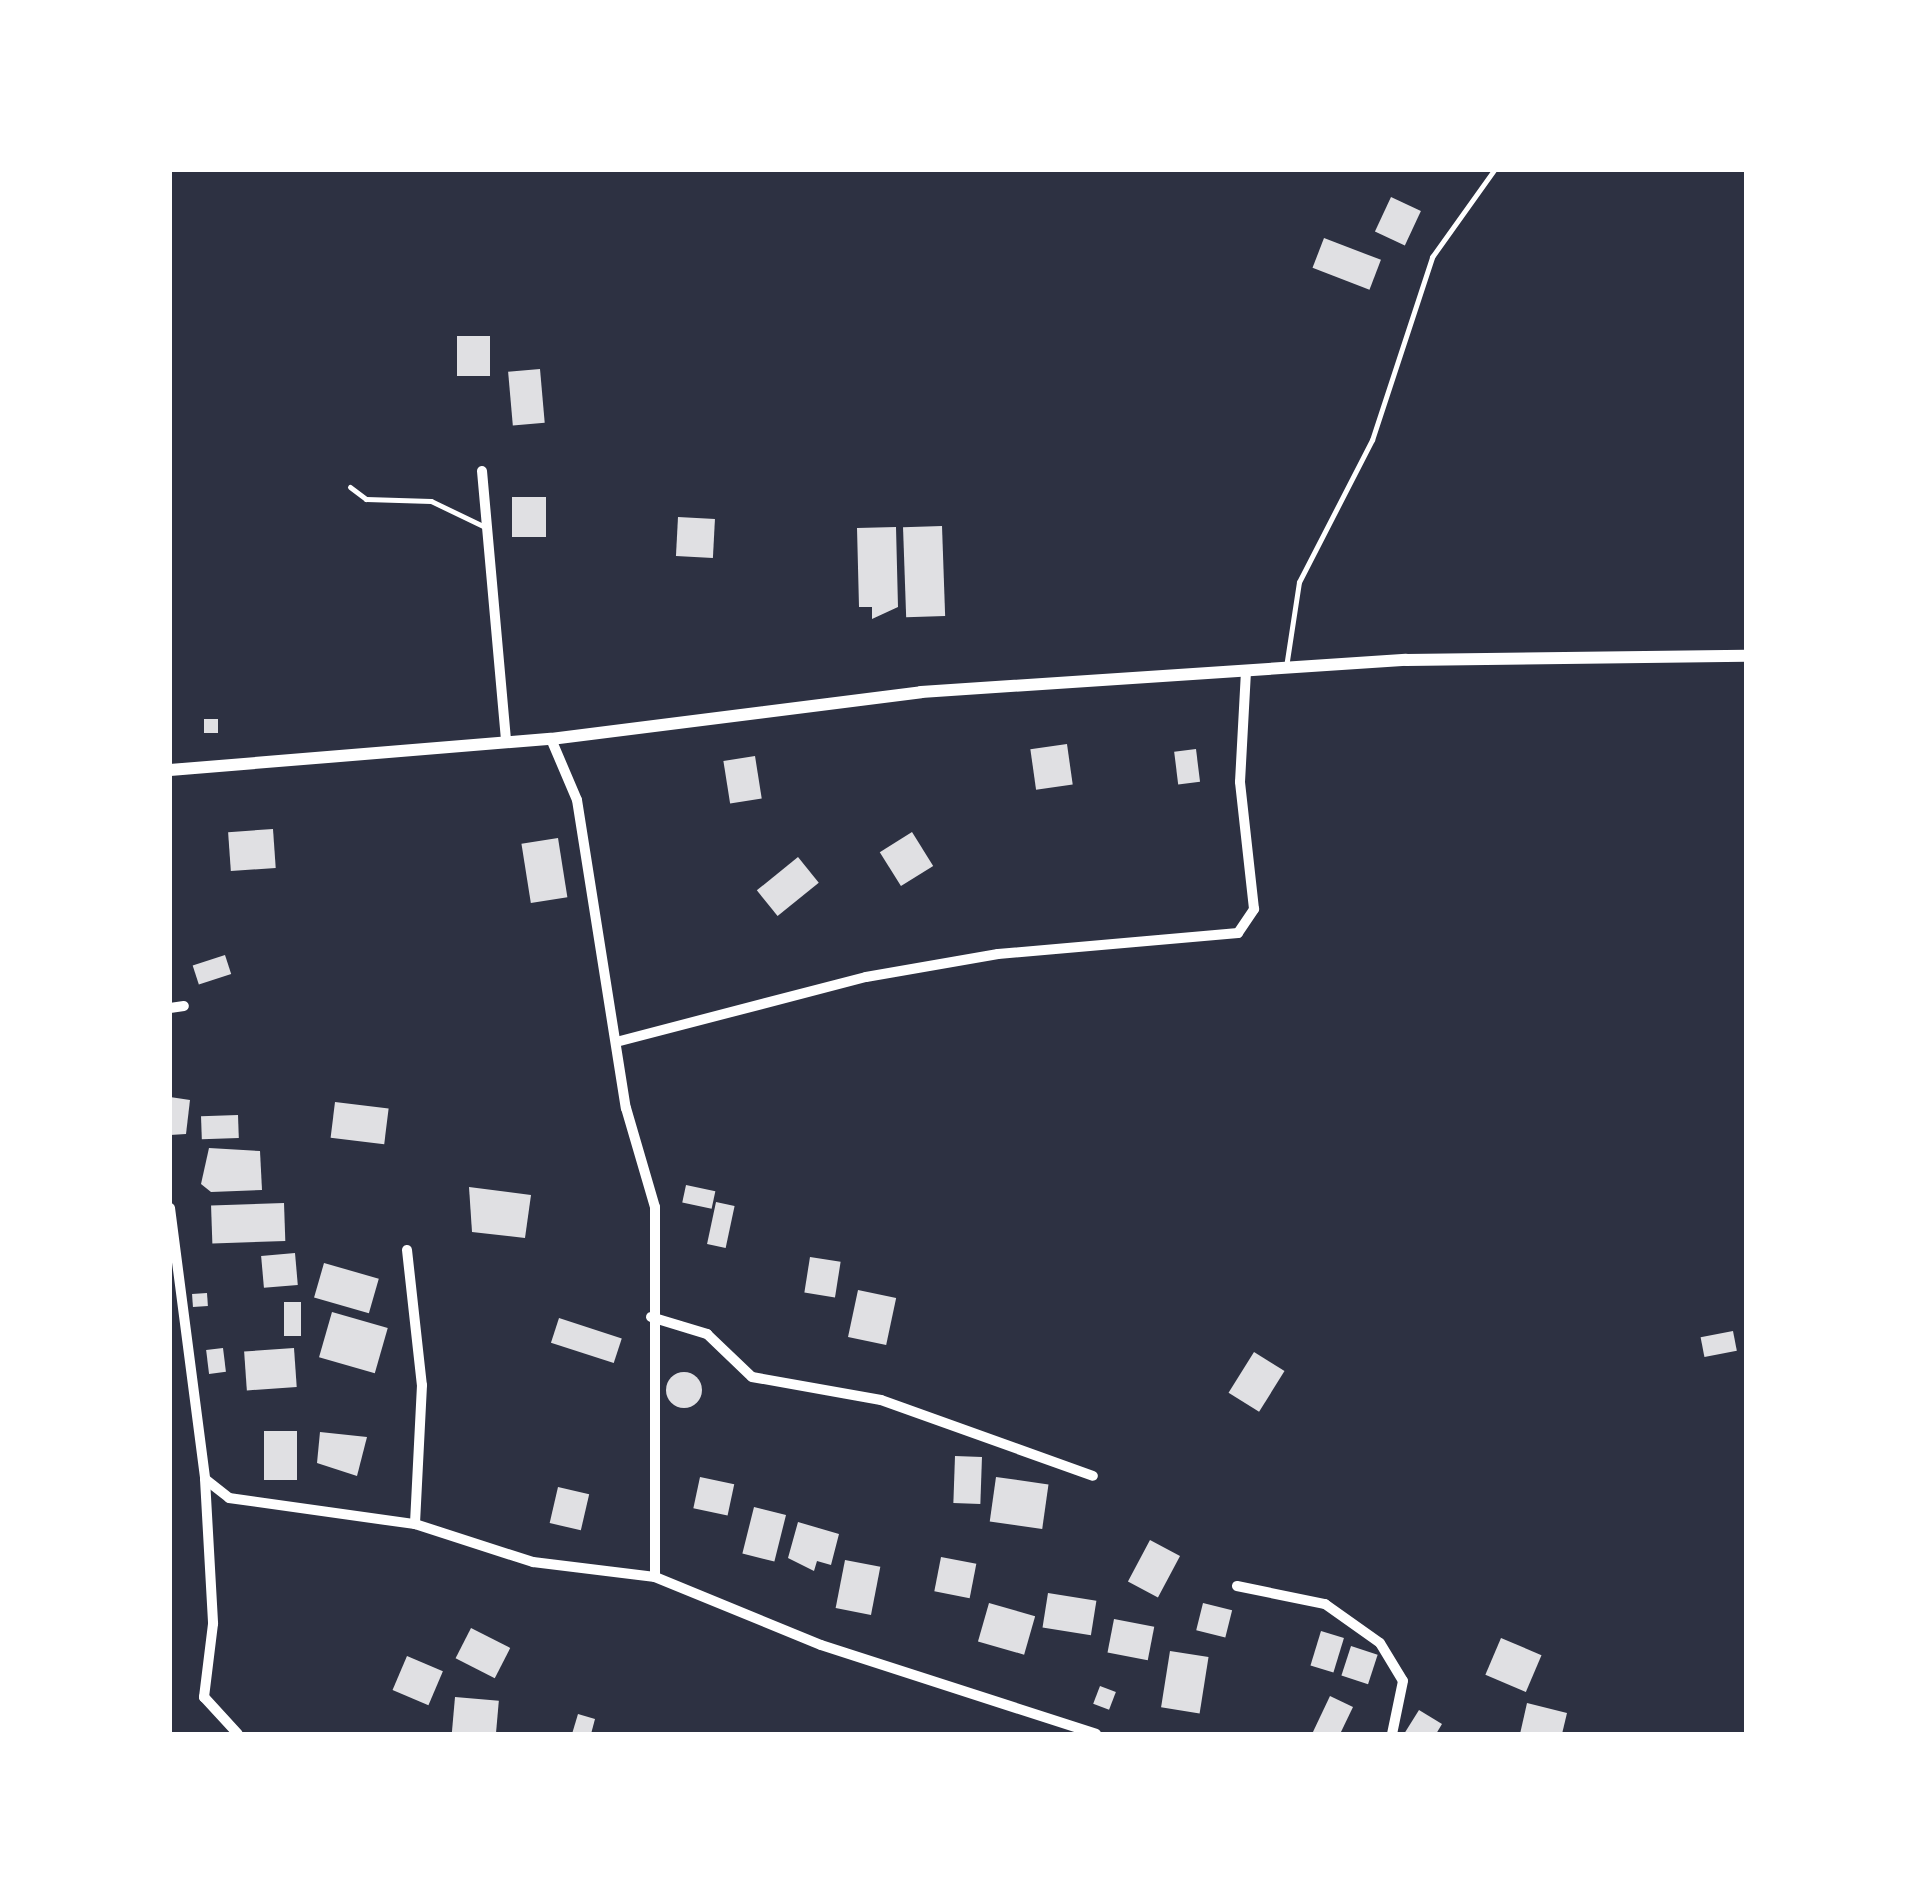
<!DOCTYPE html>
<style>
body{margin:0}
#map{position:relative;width:1916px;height:1904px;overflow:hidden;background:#2d3142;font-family:"PT Sans",sans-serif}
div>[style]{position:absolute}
.building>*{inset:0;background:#e0e0e3;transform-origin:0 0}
.round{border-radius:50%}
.service>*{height:5px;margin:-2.5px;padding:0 2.5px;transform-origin:2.5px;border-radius:2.5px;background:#fff}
.minor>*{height:10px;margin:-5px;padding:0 5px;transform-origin:5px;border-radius:5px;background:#fff}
.tertiary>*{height:12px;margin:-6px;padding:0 6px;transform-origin:6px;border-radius:6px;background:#fff}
span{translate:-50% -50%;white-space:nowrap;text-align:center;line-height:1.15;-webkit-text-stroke:10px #fff;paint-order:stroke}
.frame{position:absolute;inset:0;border:172px solid #fff;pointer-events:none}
</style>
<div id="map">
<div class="building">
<div style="left:1391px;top:197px;width:33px;height:38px;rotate:25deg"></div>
<div style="left:1324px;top:238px;width:61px;height:32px;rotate:21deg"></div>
<div style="left:457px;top:336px;width:33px;height:40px"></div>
<div style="left:540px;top:369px;width:54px;height:32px;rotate:85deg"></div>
<div style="left:546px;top:497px;width:40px;height:34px;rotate:90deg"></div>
<div style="left:678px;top:517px;width:37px;height:39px;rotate:3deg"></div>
<div style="left:942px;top:526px;width:90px;height:39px;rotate:88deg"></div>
<div style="clip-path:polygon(896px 527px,898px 607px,872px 619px,872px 607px,859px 607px,857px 528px)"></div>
<div style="left:204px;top:719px;width:14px;height:14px"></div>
<div style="left:1067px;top:744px;width:41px;height:37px;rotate:82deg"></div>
<div style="left:1196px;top:749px;width:33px;height:22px;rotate:83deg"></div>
<div style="left:755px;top:756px;width:43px;height:32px;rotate:81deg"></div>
<div style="left:273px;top:829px;width:39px;height:45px;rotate:86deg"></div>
<div style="left:912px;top:832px;width:40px;height:38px;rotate:58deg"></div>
<div style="left:558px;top:838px;width:60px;height:37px;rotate:81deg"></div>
<div style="left:798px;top:857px;width:33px;height:53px;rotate:51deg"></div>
<div style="left:225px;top:955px;width:20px;height:34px;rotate:72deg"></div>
<div style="clip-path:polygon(170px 1097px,190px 1100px,186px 1134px,170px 1135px)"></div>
<div style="left:335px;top:1102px;width:54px;height:36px;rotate:7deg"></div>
<div style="left:238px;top:1115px;width:23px;height:37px;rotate:88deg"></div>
<div style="clip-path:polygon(209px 1148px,260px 1151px,262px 1190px,211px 1192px,201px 1184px)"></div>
<div style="left:686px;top:1185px;width:30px;height:18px;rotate:12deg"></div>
<div style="clip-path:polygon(469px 1187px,531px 1195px,525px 1238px,472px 1232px)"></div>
<div style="left:716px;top:1202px;width:19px;height:43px;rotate:12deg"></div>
<div style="left:284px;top:1203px;width:38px;height:73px;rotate:88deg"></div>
<div style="left:295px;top:1253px;width:32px;height:34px;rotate:85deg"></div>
<div style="left:810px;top:1257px;width:31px;height:36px;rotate:9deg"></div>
<div style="left:324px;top:1263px;width:57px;height:36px;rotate:16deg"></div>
<div style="left:858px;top:1290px;width:39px;height:48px;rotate:12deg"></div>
<div style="left:207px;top:1293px;width:13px;height:15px;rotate:86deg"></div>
<div style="left:284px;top:1302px;width:17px;height:34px"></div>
<div style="left:332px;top:1312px;width:58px;height:47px;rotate:16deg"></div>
<div style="left:559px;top:1318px;width:66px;height:26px;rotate:18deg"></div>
<div style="left:1733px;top:1331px;width:20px;height:33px;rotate:79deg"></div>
<div style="left:223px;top:1348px;width:24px;height:17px;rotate:83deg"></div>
<div style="left:294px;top:1348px;width:39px;height:50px;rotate:86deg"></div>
<div style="left:1254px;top:1352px;width:36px;height:48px;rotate:32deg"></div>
<div class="round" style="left:666px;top:1372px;width:36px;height:36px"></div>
<div style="left:264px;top:1431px;width:33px;height:49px"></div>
<div style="clip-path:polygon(320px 1432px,367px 1437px,357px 1476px,317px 1463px)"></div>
<div style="left:955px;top:1456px;width:27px;height:47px;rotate:2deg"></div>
<div style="left:700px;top:1477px;width:35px;height:32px;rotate:12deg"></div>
<div style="left:996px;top:1477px;width:53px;height:45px;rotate:8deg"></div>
<div style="left:558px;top:1487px;width:32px;height:37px;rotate:13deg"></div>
<div style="left:754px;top:1507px;width:33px;height:48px;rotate:14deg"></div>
<div style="clip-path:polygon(798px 1522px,839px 1534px,831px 1565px,817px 1561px,814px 1571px,788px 1558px)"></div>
<div style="left:1150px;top:1540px;width:34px;height:47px;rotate:28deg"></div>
<div style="left:941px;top:1557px;width:36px;height:35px;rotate:11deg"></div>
<div style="left:845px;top:1560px;width:36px;height:49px;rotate:11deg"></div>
<div style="left:1048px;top:1593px;width:49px;height:35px;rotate:9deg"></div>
<div style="left:989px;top:1603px;width:48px;height:40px;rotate:16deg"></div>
<div style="left:1203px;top:1603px;width:30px;height:28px;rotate:14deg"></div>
<div style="left:1114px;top:1619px;width:41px;height:34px;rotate:11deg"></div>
<div style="left:471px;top:1628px;width:44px;height:34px;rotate:27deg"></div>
<div style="left:1321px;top:1631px;width:24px;height:36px;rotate:17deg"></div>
<div style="left:1501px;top:1638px;width:44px;height:40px;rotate:23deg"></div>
<div style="left:1351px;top:1646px;width:28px;height:31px;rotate:18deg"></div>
<div style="left:1170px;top:1651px;width:39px;height:57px;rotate:9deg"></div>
<div style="left:407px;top:1656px;width:39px;height:37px;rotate:23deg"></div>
<div style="left:1100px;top:1686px;width:17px;height:19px;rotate:21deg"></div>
<div style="clip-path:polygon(1330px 1696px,1353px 1707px,1340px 1734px,1312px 1734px)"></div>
<div style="left:455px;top:1697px;width:44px;height:37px;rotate:5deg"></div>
<div style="clip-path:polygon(1527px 1703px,1567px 1713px,1562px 1734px,1520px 1734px)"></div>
<div style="clip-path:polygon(1419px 1710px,1442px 1724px,1436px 1734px,1404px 1734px)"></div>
<div style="clip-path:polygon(578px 1714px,595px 1719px,591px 1734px,572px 1734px)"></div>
</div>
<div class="service">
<div style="left:350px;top:487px;width:20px;rotate:37deg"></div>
<div style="left:366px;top:499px;width:65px;rotate:1.8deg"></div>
<div style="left:431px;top:501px;width:60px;rotate:25.7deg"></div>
<div style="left:1286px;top:667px;width:86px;rotate:-81.3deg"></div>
<div style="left:1299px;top:582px;width:160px;rotate:-62.8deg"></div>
<div style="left:1372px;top:440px;width:193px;rotate:-71.8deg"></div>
<div style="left:1432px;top:257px;width:107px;rotate:-54.5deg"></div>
</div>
<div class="minor">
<div style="left:482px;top:471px;width:272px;rotate:84.9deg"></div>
<div style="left:551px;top:739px;width:66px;rotate:66.9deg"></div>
<div style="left:577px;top:800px;width:312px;rotate:81deg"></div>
<div style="left:626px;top:1108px;width:103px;rotate:73.7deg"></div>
<div style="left:655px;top:1207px;width:370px;rotate:90deg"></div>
<div style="left:655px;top:1577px;width:179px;rotate:22.3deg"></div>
<div style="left:821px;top:1645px;width:289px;rotate:17.9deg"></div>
<div style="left:170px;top:1008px;width:14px;rotate:-8deg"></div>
<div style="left:620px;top:1041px;width:254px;rotate:-14.6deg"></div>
<div style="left:866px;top:977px;width:134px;rotate:-9.9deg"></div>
<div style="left:998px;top:954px;width:241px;rotate:-5deg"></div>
<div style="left:1238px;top:933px;width:29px;rotate:-56deg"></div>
<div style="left:1254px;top:909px;width:128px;rotate:-96.3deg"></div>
<div style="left:1240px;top:782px;width:110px;rotate:-86.9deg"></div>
<div style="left:170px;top:1208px;width:273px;rotate:82.6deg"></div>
<div style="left:205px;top:1479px;width:145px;rotate:86.8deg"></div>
<div style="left:213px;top:1624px;width:74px;rotate:97deg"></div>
<div style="left:204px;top:1697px;width:50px;rotate:47.4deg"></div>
<div style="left:407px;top:1250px;width:136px;rotate:83.7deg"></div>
<div style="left:422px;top:1385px;width:139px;rotate:92.9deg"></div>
<div style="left:651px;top:1317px;width:59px;rotate:16.9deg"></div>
<div style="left:707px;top:1334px;width:62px;rotate:43.7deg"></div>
<div style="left:752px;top:1377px;width:131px;rotate:10.1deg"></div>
<div style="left:881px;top:1400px;width:225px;rotate:19.7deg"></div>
<div style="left:205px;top:1479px;width:31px;rotate:38deg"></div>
<div style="left:229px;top:1498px;width:188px;rotate:8deg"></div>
<div style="left:415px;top:1524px;width:124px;rotate:17.9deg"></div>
<div style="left:533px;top:1562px;width:123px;rotate:7deg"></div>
<div style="left:1237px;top:1586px;width:90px;rotate:11.6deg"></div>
<div style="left:1325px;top:1604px;width:67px;rotate:35.3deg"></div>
<div style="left:1380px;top:1643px;width:44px;rotate:58.8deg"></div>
<div style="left:1403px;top:1681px;width:54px;rotate:101.7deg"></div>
</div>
<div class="tertiary">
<div style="left:170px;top:770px;width:382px;rotate:-4.7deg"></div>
<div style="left:551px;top:739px;width:373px;rotate:-7.2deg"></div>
<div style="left:921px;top:692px;width:486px;rotate:-3.8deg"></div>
<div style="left:1406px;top:660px;width:340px;rotate:-0.7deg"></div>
</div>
<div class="frame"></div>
</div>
